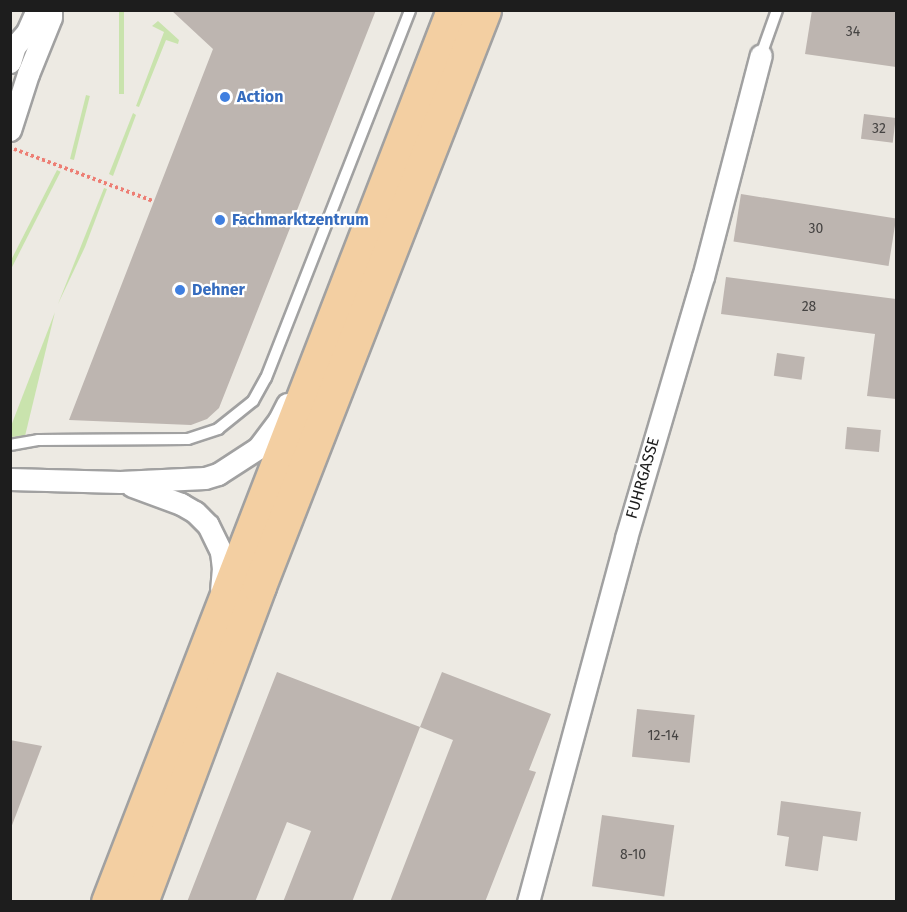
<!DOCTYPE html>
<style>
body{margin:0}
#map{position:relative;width:907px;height:912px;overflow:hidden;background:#edeae3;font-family:"Fira Sans",sans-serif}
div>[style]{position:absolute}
.grass>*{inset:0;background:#c9e3ad;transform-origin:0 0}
.building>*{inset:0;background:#bdb5b0;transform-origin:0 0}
.path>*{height:4px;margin-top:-2px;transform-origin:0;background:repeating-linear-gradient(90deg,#ed7e74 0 3px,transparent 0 6px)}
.roads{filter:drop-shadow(2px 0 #a1a1a1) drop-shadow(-2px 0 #a1a1a1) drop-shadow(0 2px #a1a1a1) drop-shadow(0 -2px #a1a1a1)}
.service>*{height:10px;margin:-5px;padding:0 5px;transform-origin:5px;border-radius:5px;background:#fff}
.minor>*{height:21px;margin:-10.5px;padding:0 10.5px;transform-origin:10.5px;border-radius:10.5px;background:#fff}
.primary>*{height:33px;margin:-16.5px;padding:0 16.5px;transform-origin:16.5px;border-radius:16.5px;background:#f3cfa2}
.dots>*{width:16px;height:16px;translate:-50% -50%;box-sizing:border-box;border:3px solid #fff;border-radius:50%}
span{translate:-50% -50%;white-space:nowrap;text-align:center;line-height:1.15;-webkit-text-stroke:4.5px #fff;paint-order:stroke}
.number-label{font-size:14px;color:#454342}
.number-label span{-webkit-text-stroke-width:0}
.shop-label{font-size:16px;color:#366cbe;font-weight:700}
.left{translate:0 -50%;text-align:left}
.street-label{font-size:16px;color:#1d1d1d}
.frame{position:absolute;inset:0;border:12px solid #1d1d1d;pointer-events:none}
</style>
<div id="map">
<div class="grass">
<div style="left:119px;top:11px;width:5px;height:83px"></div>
<div style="clip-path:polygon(158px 21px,179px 40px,178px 44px,166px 40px,139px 107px,136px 106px,164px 32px,152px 26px)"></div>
<div style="left:86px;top:95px;width:4px;height:66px;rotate:14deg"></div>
<div style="clip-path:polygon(133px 113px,136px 115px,113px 176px,109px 174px)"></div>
<div style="left:57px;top:170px;width:4px;height:125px;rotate:27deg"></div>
<div style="clip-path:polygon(104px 188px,107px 189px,85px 247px,58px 304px)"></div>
<div style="clip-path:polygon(55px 312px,25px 436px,11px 437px,11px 426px)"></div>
</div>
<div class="building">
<div style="clip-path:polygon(171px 10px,376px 10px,219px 408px,207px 419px,191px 425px,69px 420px,213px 49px)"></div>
<div style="clip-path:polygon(812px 10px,896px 10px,896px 67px,805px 54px)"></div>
<div style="left:864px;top:114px;width:32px;height:25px;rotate:7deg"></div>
<div style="left:741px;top:194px;width:157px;height:48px;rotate:9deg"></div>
<div style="clip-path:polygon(726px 277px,896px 299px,896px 399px,867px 396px,875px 334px,721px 314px)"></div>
<div style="left:777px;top:353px;width:28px;height:23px;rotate:8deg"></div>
<div style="left:847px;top:427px;width:34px;height:22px;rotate:5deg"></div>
<div style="clip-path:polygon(277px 672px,420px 727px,352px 902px,283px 902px,311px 831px,287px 822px,255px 902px,187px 902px)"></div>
<div style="clip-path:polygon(442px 672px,551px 714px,529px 770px,536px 772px,485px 902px,390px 902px,453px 740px,420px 727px)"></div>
<div style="left:637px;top:709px;width:58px;height:48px;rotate:6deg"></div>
<div style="clip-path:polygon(10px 740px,42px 746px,11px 828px,10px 828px)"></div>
<div style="clip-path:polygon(781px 801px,861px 812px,857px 841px,823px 836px,818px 871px,785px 866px,789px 837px,777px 835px)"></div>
<div style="left:602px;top:815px;width:73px;height:72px;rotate:8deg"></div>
</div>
<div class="path">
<div style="left:14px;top:149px;width:148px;rotate:20.5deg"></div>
</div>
<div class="roads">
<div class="service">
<div style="left:761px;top:55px;width:48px;rotate:-70.4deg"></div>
<div style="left:10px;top:445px;width:28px;rotate:-10deg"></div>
<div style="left:38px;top:440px;width:150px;rotate:-0.4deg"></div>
<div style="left:188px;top:439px;width:32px;rotate:-18deg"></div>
<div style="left:218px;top:429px;width:45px;rotate:-38.7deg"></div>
<div style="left:253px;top:401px;width:26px;rotate:-61deg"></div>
<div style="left:266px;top:378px;width:395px;rotate:-68.6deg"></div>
</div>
<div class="minor">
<div style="left:10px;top:62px;width:17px;rotate:-73deg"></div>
<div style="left:15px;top:46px;width:18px;rotate:-49deg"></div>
<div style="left:27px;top:32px;width:24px;rotate:-66deg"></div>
<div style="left:10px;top:130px;width:59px;rotate:-72.2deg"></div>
<div style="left:28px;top:74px;width:61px;rotate:-68deg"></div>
<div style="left:51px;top:17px;width:7px;rotate:-90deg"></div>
<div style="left:10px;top:479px;width:110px;rotate:1.6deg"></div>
<div style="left:120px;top:482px;width:85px;rotate:-2.7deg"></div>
<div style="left:205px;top:478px;width:14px;rotate:-17deg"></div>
<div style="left:218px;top:474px;width:48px;rotate:-33deg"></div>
<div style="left:258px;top:448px;width:35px;rotate:-53deg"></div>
<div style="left:279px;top:420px;width:18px;rotate:-63deg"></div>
<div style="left:132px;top:486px;width:52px;rotate:20.2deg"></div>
<div style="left:181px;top:504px;width:16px;rotate:30deg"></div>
<div style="left:195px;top:512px;width:18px;rotate:45deg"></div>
<div style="left:208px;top:525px;width:30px;rotate:64deg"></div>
<div style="left:221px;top:552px;width:16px;rotate:83deg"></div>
<div style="left:223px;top:568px;width:21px;rotate:95deg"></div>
<div style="left:528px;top:902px;width:377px;rotate:-74.9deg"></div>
<div style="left:626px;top:538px;width:272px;rotate:-73.6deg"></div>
<div style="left:703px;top:277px;width:229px;rotate:-75.4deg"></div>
</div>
<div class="primary">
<div style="left:108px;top:902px;width:956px;rotate:-68.85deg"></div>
<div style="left:141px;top:902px;width:337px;rotate:-69.5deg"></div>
<div style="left:259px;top:586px;width:618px;rotate:-68.66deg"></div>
</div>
</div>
<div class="dots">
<div style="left:225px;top:97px;background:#3f7fe0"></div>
<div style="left:220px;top:220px;background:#3f7fe0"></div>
<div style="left:180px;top:290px;background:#3f7fe0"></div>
</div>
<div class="number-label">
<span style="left:853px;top:32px">34</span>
<span style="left:879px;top:129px">32</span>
<span style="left:816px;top:229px">30</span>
<span style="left:809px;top:307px">28</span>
<span style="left:663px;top:736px">12-14</span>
<span style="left:633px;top:855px">8-10</span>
</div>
<div class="shop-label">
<span class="left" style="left:237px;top:97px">Action</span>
<span class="left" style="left:232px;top:220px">Fachmarktzentrum</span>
<span class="left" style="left:192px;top:290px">Dehner</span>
</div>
<div class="street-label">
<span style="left:643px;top:478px;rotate:-74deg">FUHRGASSE</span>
</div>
<div class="frame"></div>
</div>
